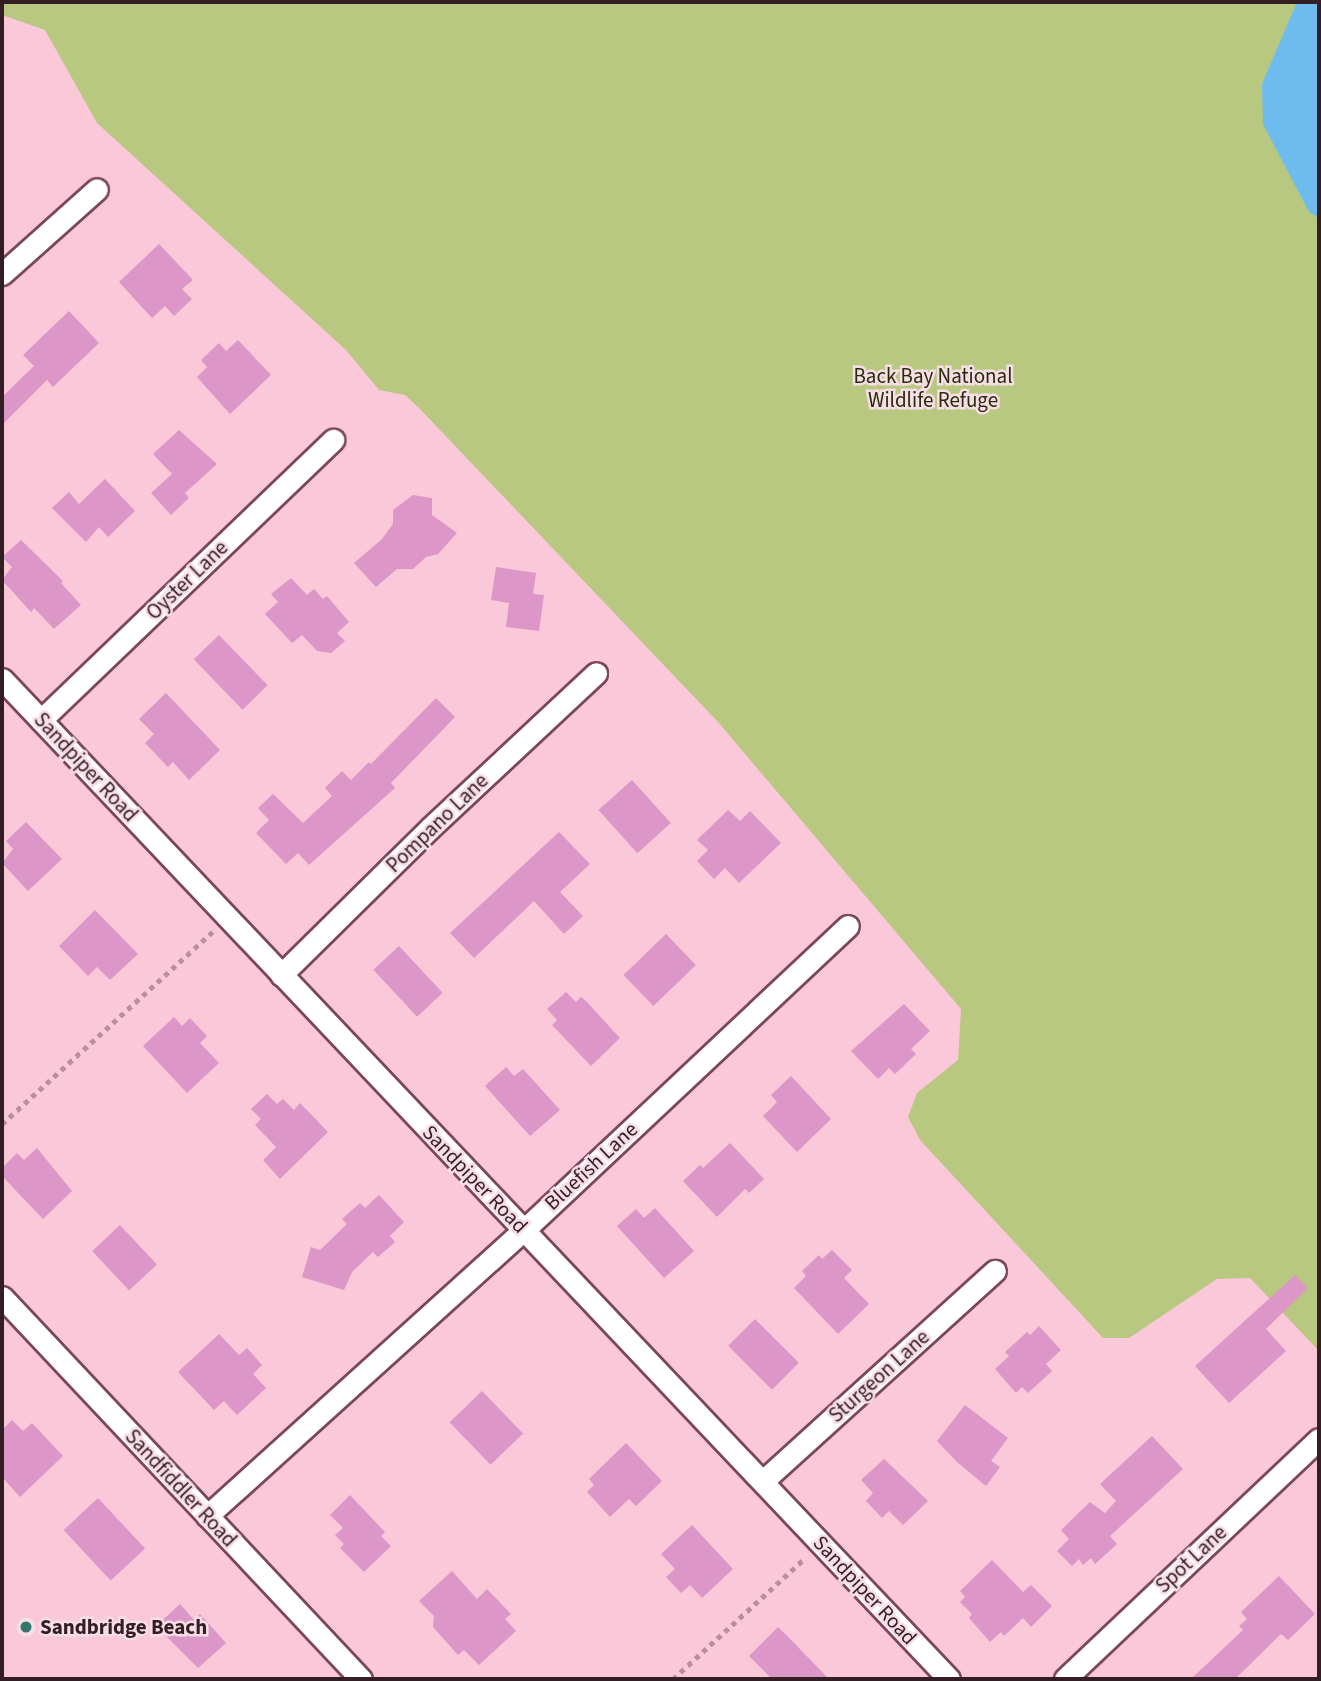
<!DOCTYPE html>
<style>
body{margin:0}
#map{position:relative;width:1321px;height:1681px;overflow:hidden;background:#fac8d8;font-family:"Source Sans 3",sans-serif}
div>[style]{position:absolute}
.green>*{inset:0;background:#b9c880}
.water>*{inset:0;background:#6ebcee}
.building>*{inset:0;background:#dc96c7;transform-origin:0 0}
.path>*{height:4.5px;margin-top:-2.25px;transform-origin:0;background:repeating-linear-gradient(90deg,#b8909d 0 5px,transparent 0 10px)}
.roads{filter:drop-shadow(2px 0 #7b4759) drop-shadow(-2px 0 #7b4759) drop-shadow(0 2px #7b4759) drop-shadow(0 -2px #7b4759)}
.street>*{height:21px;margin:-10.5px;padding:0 10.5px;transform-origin:10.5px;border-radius:10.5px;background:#fff}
.dots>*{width:19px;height:19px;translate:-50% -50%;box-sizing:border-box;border:4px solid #f7dde5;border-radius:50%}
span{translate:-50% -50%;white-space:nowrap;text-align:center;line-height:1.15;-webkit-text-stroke:5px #f7dde5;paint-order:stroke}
.park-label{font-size:21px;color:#272d0b}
.street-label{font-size:21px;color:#341e25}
.poi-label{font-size:21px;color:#341e25;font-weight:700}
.left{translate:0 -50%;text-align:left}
.frame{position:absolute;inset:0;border:4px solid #341e25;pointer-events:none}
</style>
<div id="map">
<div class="green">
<div style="clip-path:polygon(2px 2px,1319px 2px,1319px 1351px,1250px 1278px,1217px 1279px,1129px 1338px,1103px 1338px,920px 1140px,908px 1117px,917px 1093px,958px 1060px,961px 1009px,718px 722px,419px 408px,405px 395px,379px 390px,346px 350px,97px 123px,45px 30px,2px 15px)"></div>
</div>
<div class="water">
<div style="clip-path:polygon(1297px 2px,1319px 2px,1319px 218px,1309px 212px,1263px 124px,1262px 84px)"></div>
</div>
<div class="building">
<div style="clip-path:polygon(159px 244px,193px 280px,182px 289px,192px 299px,174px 316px,165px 306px,152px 318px,119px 282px)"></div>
<div style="clip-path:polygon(69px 311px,99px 343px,53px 387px,47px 380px,2px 425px,2px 397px,34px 366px,23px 355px)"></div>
<div style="clip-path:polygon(238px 340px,271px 375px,230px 414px,197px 377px,207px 367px,201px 360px,219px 343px,226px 351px)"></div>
<div style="clip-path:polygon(179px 430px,217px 464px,185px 493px,189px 498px,171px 515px,151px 493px,172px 474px,153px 454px)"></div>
<div style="clip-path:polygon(105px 479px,135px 511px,108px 537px,99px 527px,86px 542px,52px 508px,69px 492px,79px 504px)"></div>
<div style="clip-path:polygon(413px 495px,432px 498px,432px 515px,457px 533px,438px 554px,426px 557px,413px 569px,397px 569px,376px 587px,354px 563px,382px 539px,393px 524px,393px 510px)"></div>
<div style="clip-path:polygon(21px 540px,63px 581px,61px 583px,81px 605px,54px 629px,34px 608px,31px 612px,2px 580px,12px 567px,2px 557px)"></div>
<div style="clip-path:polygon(496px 567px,536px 573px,533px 594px,544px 595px,539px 631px,506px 627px,509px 603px,491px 600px)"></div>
<div style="clip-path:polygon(291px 578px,307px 595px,314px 589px,323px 599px,327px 596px,349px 622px,337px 633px,345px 641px,331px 653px,317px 651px,302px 635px,292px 643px,265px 614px,278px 602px,271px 594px)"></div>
<div style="left:219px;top:635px;width:70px;height:35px;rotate:46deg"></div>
<div style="clip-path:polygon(166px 693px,220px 750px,189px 780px,173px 762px,168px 767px,145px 743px,154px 734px,139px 719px)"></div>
<div style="clip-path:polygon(436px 698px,455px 717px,391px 783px,395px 788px,309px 865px,298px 853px,286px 864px,256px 833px,269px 820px,258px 808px,273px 794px,303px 823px,332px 796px,325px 788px,342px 771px,351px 780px,369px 762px,371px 764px)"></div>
<div style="left:632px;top:780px;width:58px;height:45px;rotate:48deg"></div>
<div style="clip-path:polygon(728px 810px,740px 821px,750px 811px,781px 843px,739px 883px,725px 868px,714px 879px,697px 861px,708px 850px,697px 840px)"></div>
<div style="clip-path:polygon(26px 822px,62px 859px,28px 891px,2px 863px,13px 849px,6px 841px)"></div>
<div style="clip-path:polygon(559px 832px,590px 864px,560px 892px,583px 916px,564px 934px,534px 901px,474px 958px,450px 933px)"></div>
<div style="clip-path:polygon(95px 910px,138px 954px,110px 980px,97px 967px,88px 976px,59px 946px)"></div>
<div style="left:666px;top:934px;width:43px;height:59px;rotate:46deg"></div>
<div style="left:399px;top:946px;width:64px;height:35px;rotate:47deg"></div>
<div style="clip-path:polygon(566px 992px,576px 1002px,581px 997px,586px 1001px,620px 1038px,591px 1066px,552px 1025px,557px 1020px,547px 1009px)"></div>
<div style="clip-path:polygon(904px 1004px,930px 1031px,911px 1049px,916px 1054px,895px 1074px,889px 1068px,878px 1079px,851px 1051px)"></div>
<div style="clip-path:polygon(174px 1017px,182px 1026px,190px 1018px,207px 1036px,200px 1043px,219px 1063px,187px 1093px,143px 1046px)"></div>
<div style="clip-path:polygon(506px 1067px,514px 1076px,523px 1069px,560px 1110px,530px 1136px,485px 1086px)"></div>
<div style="clip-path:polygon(791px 1076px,831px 1119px,797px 1152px,763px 1116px,777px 1102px,771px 1095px)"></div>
<div style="clip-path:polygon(267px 1094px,277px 1104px,283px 1099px,294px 1110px,300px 1103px,328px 1132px,280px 1179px,263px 1160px,276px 1147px,255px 1125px,261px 1119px,251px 1109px)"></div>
<div style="clip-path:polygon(730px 1143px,764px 1179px,749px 1193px,745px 1189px,717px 1217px,683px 1181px,700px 1165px,703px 1168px)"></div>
<div style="clip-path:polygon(37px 1148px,72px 1191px,43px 1219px,2px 1176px,2px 1168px,17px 1153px,24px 1160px)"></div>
<div style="clip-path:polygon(379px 1195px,404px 1222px,390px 1236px,395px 1242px,378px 1257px,373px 1252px,352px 1272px,344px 1290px,302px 1277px,311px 1247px,320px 1250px,347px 1224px,342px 1219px,360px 1203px,365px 1208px)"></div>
<div style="clip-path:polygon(655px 1208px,694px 1251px,664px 1278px,617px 1226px,636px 1209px,644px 1218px)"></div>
<div style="left:120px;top:1225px;width:54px;height:38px;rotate:47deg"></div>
<div style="clip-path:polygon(832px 1250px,852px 1270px,844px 1278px,869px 1304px,838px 1334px,794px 1288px,806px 1276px,802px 1271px,819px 1255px,822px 1259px)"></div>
<div style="clip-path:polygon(1295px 1275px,1308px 1288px,1266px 1329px,1286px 1351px,1229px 1403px,1195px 1366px)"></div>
<div style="left:755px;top:1319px;width:62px;height:38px;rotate:45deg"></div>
<div style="clip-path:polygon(1039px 1326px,1061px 1350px,1046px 1364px,1052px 1371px,1028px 1393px,1022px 1387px,1016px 1393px,995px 1369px,1009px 1356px,1005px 1352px,1027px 1332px,1030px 1335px)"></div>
<div style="clip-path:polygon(219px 1334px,239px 1355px,247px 1348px,262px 1365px,253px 1374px,266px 1388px,237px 1415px,224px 1401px,214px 1410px,178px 1372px)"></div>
<div style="left:482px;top:1391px;width:59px;height:45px;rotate:46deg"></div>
<div style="clip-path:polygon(965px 1405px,1008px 1438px,991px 1461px,1000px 1467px,986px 1486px,957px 1462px,937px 1441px)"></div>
<div style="clip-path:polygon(12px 1420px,23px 1431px,32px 1423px,63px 1456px,20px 1497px,2px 1477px,2px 1430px)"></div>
<div style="clip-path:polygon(1152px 1436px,1183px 1469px,1110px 1536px,1117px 1544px,1095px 1564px,1091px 1558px,1083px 1565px,1079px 1559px,1072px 1566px,1057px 1551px,1069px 1539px,1061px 1530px,1090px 1502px,1105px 1513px,1116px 1501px,1100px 1484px)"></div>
<div style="clip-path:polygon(626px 1443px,662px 1481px,636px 1506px,629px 1499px,610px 1517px,587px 1492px,594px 1485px,589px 1479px)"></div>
<div style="clip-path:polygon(884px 1459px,928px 1501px,903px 1525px,889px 1511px,882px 1518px,866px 1501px,873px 1493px,861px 1480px)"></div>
<div style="clip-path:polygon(350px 1495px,385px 1532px,381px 1536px,391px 1546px,364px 1572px,340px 1548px,344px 1544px,335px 1535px,343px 1528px,330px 1515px)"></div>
<div style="left:98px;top:1498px;width:69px;height:47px;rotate:47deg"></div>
<div style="clip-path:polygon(692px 1525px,733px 1569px,702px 1598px,690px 1585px,681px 1593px,666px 1577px,675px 1569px,661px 1554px)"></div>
<div style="clip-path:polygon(992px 1560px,1023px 1592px,1031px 1585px,1052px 1606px,1031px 1627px,1023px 1618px,1004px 1636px,1001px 1632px,990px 1642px,969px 1618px,972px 1614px,960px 1602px,965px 1597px,960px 1591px)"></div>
<div style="clip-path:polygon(452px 1571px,477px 1599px,487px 1589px,511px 1614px,505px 1619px,516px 1631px,479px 1665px,464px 1650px,458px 1655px,433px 1627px,434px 1616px,419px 1601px)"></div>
<div style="clip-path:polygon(1279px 1576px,1315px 1614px,1288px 1640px,1281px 1634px,1235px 1679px,1191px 1679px,1243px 1630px,1239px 1626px,1247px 1619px,1241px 1612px)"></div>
<div style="clip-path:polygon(180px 1604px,194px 1620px,200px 1614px,226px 1643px,198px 1668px,156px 1626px)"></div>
<div style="clip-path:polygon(778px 1627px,794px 1643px,829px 1679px,772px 1679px,749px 1656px)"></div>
</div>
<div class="path">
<div style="left:2px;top:1124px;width:285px;rotate:-42.4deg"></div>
<div style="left:673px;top:1679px;width:178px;rotate:-42.5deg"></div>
</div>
<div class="roads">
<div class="street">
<div style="left:2px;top:274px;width:127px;rotate:-41.8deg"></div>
<div style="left:2px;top:679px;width:1377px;rotate:46.56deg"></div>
<div style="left:41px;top:720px;width:405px;rotate:-43.8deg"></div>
<div style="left:281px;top:975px;width:209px;rotate:-44.6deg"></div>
<div style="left:430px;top:828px;width:227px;rotate:-43deg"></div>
<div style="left:2px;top:1297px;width:524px;rotate:46.78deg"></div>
<div style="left:763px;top:1481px;width:313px;rotate:-42.2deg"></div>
<div style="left:207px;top:1516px;width:427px;rotate:-42.1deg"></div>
<div style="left:524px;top:1230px;width:444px;rotate:-43.2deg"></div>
<div style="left:1065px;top:1679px;width:349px;rotate:-43.4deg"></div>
</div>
</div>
<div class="dots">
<div style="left:26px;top:1627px;background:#34776a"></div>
</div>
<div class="park-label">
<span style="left:933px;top:388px">Back Bay National<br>Wildlife Refuge</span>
</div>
<div class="street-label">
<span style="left:187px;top:580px;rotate:-44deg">Oyster Lane</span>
<span style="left:86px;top:767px;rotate:47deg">Sandpiper Road</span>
<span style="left:437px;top:823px;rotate:-44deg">Pompano Lane</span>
<span style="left:591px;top:1166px;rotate:-43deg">Bluefish Lane</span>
<span style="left:475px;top:1179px;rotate:46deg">Sandpiper Road</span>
<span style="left:879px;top:1376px;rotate:-42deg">Sturgeon Lane</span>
<span style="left:181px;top:1488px;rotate:47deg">Sandfiddler Road</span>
<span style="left:1191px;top:1559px;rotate:-43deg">Spot Lane</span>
<span style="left:865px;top:1590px;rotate:47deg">Sandpiper Road</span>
</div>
<div class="poi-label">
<span class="left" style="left:40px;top:1627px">Sandbridge Beach</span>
</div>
<div class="frame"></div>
</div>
